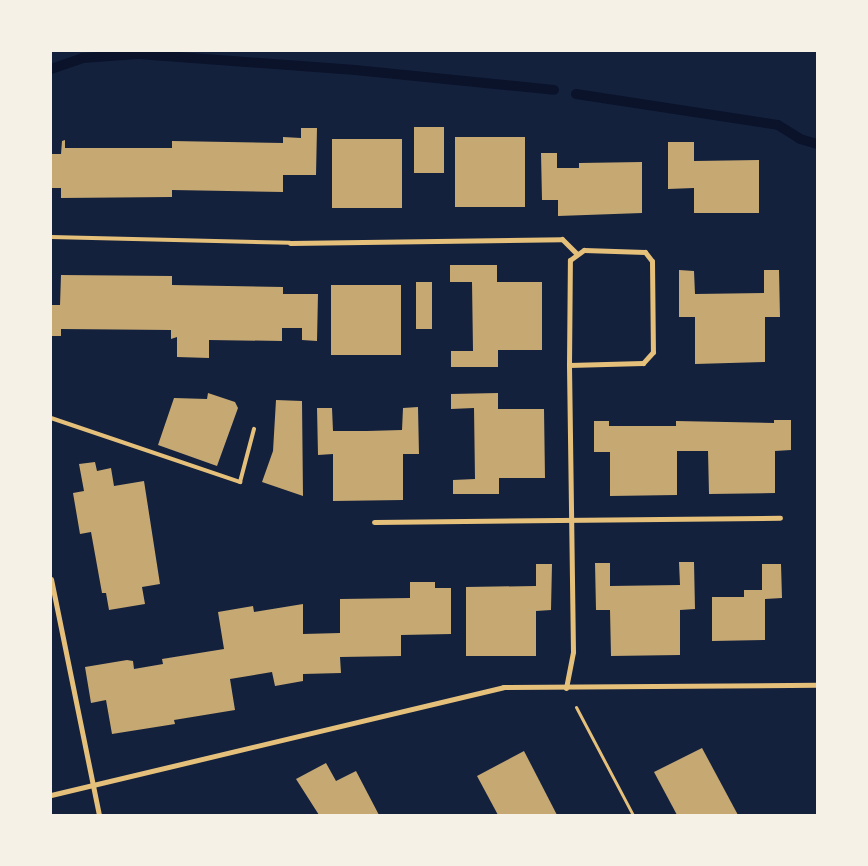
<!DOCTYPE html>
<style>
body{margin:0}
#map{position:relative;width:868px;height:866px;overflow:hidden;background:#14213d;font-family:Raleway,sans-serif}
div>[style]{position:absolute}
.stream>*{height:10px;margin:-5px;padding:0 5px;transform-origin:5px;border-radius:5px;background:#0b132b}
.building>*{inset:0;background:#c6a872;transform-origin:0 0}
.path>*{height:3px;margin:-1.5px;padding:0 1.5px;transform-origin:1.5px;border-radius:1.5px;background:#e5c07b}
.service>*{height:4px;margin:-2px;padding:0 2px;transform-origin:2px;border-radius:2px;background:#e5c07b}
.minor>*{height:5px;margin:-2.5px;padding:0 2.5px;transform-origin:2.5px;border-radius:2.5px;background:#e5c07b}
span{translate:-50% -50%;white-space:nowrap;text-align:center;line-height:1.15;-webkit-text-stroke:5px #f6f1e7;paint-order:stroke}
.frame{position:absolute;inset:0;border:52px solid #f6f1e7;pointer-events:none}
</style>
<div id="map">
<div class="stream">
<div style="left:51px;top:69px;width:34px;rotate:-19deg"></div>
<div style="left:83px;top:58px;width:55px;rotate:-4.2deg"></div>
<div style="left:138px;top:54px;width:218px;rotate:4.2deg"></div>
<div style="left:355px;top:70px;width:200px;rotate:5.7deg"></div>
<div style="left:576px;top:94px;width:204px;rotate:8.7deg"></div>
<div style="left:778px;top:125px;width:26px;rotate:32deg"></div>
<div style="left:800px;top:139px;width:18px;rotate:16deg"></div>
</div>
<div class="building">
<div style="left:414px;top:127px;width:30px;height:46px"></div>
<div style="clip-path:polygon(301px 128px,317px 128px,316px 175px,283px 175px,283px 192px,172px 190px,172px 197px,61px 198px,61px 188px,51px 188px,51px 154px,61px 154px,62px 141px,65px 140px,65px 148px,172px 148px,172px 141px,283px 143px,283px 137px,301px 138px)"></div>
<div style="left:525px;top:137px;width:70px;height:70px;rotate:90deg"></div>
<div style="left:332px;top:139px;width:70px;height:69px"></div>
<div style="clip-path:polygon(668px 142px,694px 142px,694px 161px,759px 160px,759px 213px,694px 213px,694px 188px,668px 189px)"></div>
<div style="clip-path:polygon(541px 153px,557px 153px,557px 168px,579px 168px,579px 163px,642px 162px,642px 213px,558px 216px,558px 200px,542px 200px)"></div>
<div style="clip-path:polygon(450px 265px,497px 265px,497px 282px,542px 282px,542px 350px,498px 350px,498px 367px,451px 367px,451px 351px,473px 351px,472px 282px,450px 282px)"></div>
<div style="clip-path:polygon(679px 270px,694px 271px,695px 294px,764px 293px,764px 270px,779px 270px,780px 317px,765px 317px,765px 362px,695px 364px,695px 317px,679px 317px)"></div>
<div style="clip-path:polygon(61px 275px,172px 276px,172px 285px,283px 287px,283px 294px,318px 294px,317px 341px,302px 340px,302px 328px,282px 328px,282px 341px,209px 340px,209px 358px,177px 357px,177px 337px,171px 339px,171px 330px,61px 329px,61px 336px,51px 336px,51px 305px,60px 305px)"></div>
<div style="left:416px;top:282px;width:16px;height:47px"></div>
<div style="left:331px;top:285px;width:70px;height:70px"></div>
<div style="clip-path:polygon(208px 393px,235px 402px,238px 408px,217px 466px,158px 445px,174px 398px,207px 399px)"></div>
<div style="clip-path:polygon(498px 393px,498px 409px,544px 409px,545px 478px,499px 478px,499px 494px,453px 494px,453px 480px,475px 479px,474px 408px,451px 409px,451px 394px)"></div>
<div style="clip-path:polygon(276px 400px,302px 401px,303px 496px,262px 482px,273px 451px)"></div>
<div style="clip-path:polygon(418px 407px,419px 454px,403px 454px,403px 500px,333px 501px,333px 454px,318px 455px,317px 408px,332px 408px,333px 431px,367px 431px,402px 430px,403px 408px)"></div>
<div style="clip-path:polygon(774px 420px,791px 420px,791px 450px,775px 451px,775px 493px,709px 494px,708px 451px,677px 451px,677px 495px,610px 496px,610px 452px,594px 452px,594px 421px,609px 421px,609px 426px,676px 426px,676px 421px,774px 423px)"></div>
<div style="clip-path:polygon(95px 462px,97px 471px,111px 468px,114px 486px,144px 481px,160px 584px,142px 587px,145px 604px,109px 610px,106px 593px,102px 593px,91px 532px,80px 534px,73px 493px,84px 491px,79px 464px)"></div>
<div style="clip-path:polygon(679px 562px,694px 562px,695px 609px,680px 610px,680px 655px,611px 656px,610px 610px,596px 610px,595px 563px,610px 563px,610px 586px,680px 585px)"></div>
<div style="clip-path:polygon(536px 564px,552px 564px,551px 610px,536px 611px,536px 656px,466px 656px,466px 587px,536px 586px)"></div>
<div style="clip-path:polygon(762px 564px,781px 564px,782px 598px,765px 599px,765px 640px,712px 641px,712px 597px,744px 597px,744px 590px,762px 590px)"></div>
<div style="clip-path:polygon(410px 582px,435px 582px,435px 588px,451px 588px,451px 634px,401px 635px,401px 656px,340px 657px,341px 673px,303px 674px,303px 681px,275px 686px,272px 672px,230px 679px,235px 710px,174px 720px,175px 724px,112px 734px,106px 700px,91px 703px,85px 667px,127px 660px,133px 661px,134px 669px,163px 664px,162px 659px,224px 649px,218px 612px,253px 606px,254px 612px,303px 604px,303px 634px,340px 633px,340px 599px,410px 598px)"></div>
<div style="clip-path:polygon(702px 748px,738px 815px,677px 815px,654px 772px)"></div>
<div style="clip-path:polygon(524px 751px,557px 815px,498px 815px,477px 776px)"></div>
<div style="clip-path:polygon(326px 763px,336px 781px,356px 771px,379px 815px,319px 815px,296px 779px)"></div>
</div>
<div class="path">
<div style="left:576px;top:707px;width:122px;rotate:62.2deg"></div>
</div>
<div class="service">
<div style="left:51px;top:237px;width:239px;rotate:1.4deg"></div>
<div style="left:51px;top:418px;width:200px;rotate:18.7deg"></div>
<div style="left:240px;top:482px;width:55px;rotate:-75.2deg"></div>
</div>
<div class="minor">
<div style="left:290px;top:243px;width:272px;rotate:-0.8deg"></div>
<div style="left:562px;top:239px;width:20px;rotate:45deg"></div>
<div style="left:374px;top:522px;width:406px;rotate:-0.6deg"></div>
<div style="left:51px;top:579px;width:241px;rotate:78.5deg"></div>
<div style="left:566px;top:688px;width:37px;rotate:-79deg"></div>
<div style="left:573px;top:652px;width:287px;rotate:-90.8deg"></div>
<div style="left:569px;top:365px;width:105px;rotate:-89.5deg"></div>
<div style="left:570px;top:260px;width:17px;rotate:-36deg"></div>
<div style="left:584px;top:250px;width:61px;rotate:1.9deg"></div>
<div style="left:645px;top:252px;width:11px;rotate:52deg"></div>
<div style="left:652px;top:261px;width:91px;rotate:89.4deg"></div>
<div style="left:653px;top:352px;width:15px;rotate:132deg"></div>
<div style="left:643px;top:363px;width:74px;rotate:178.5deg"></div>
<div style="left:51px;top:795px;width:465px;rotate:-13.4deg"></div>
<div style="left:503px;top:687px;width:314px;rotate:-0.4deg"></div>
</div>
<div class="frame"></div>
</div>
